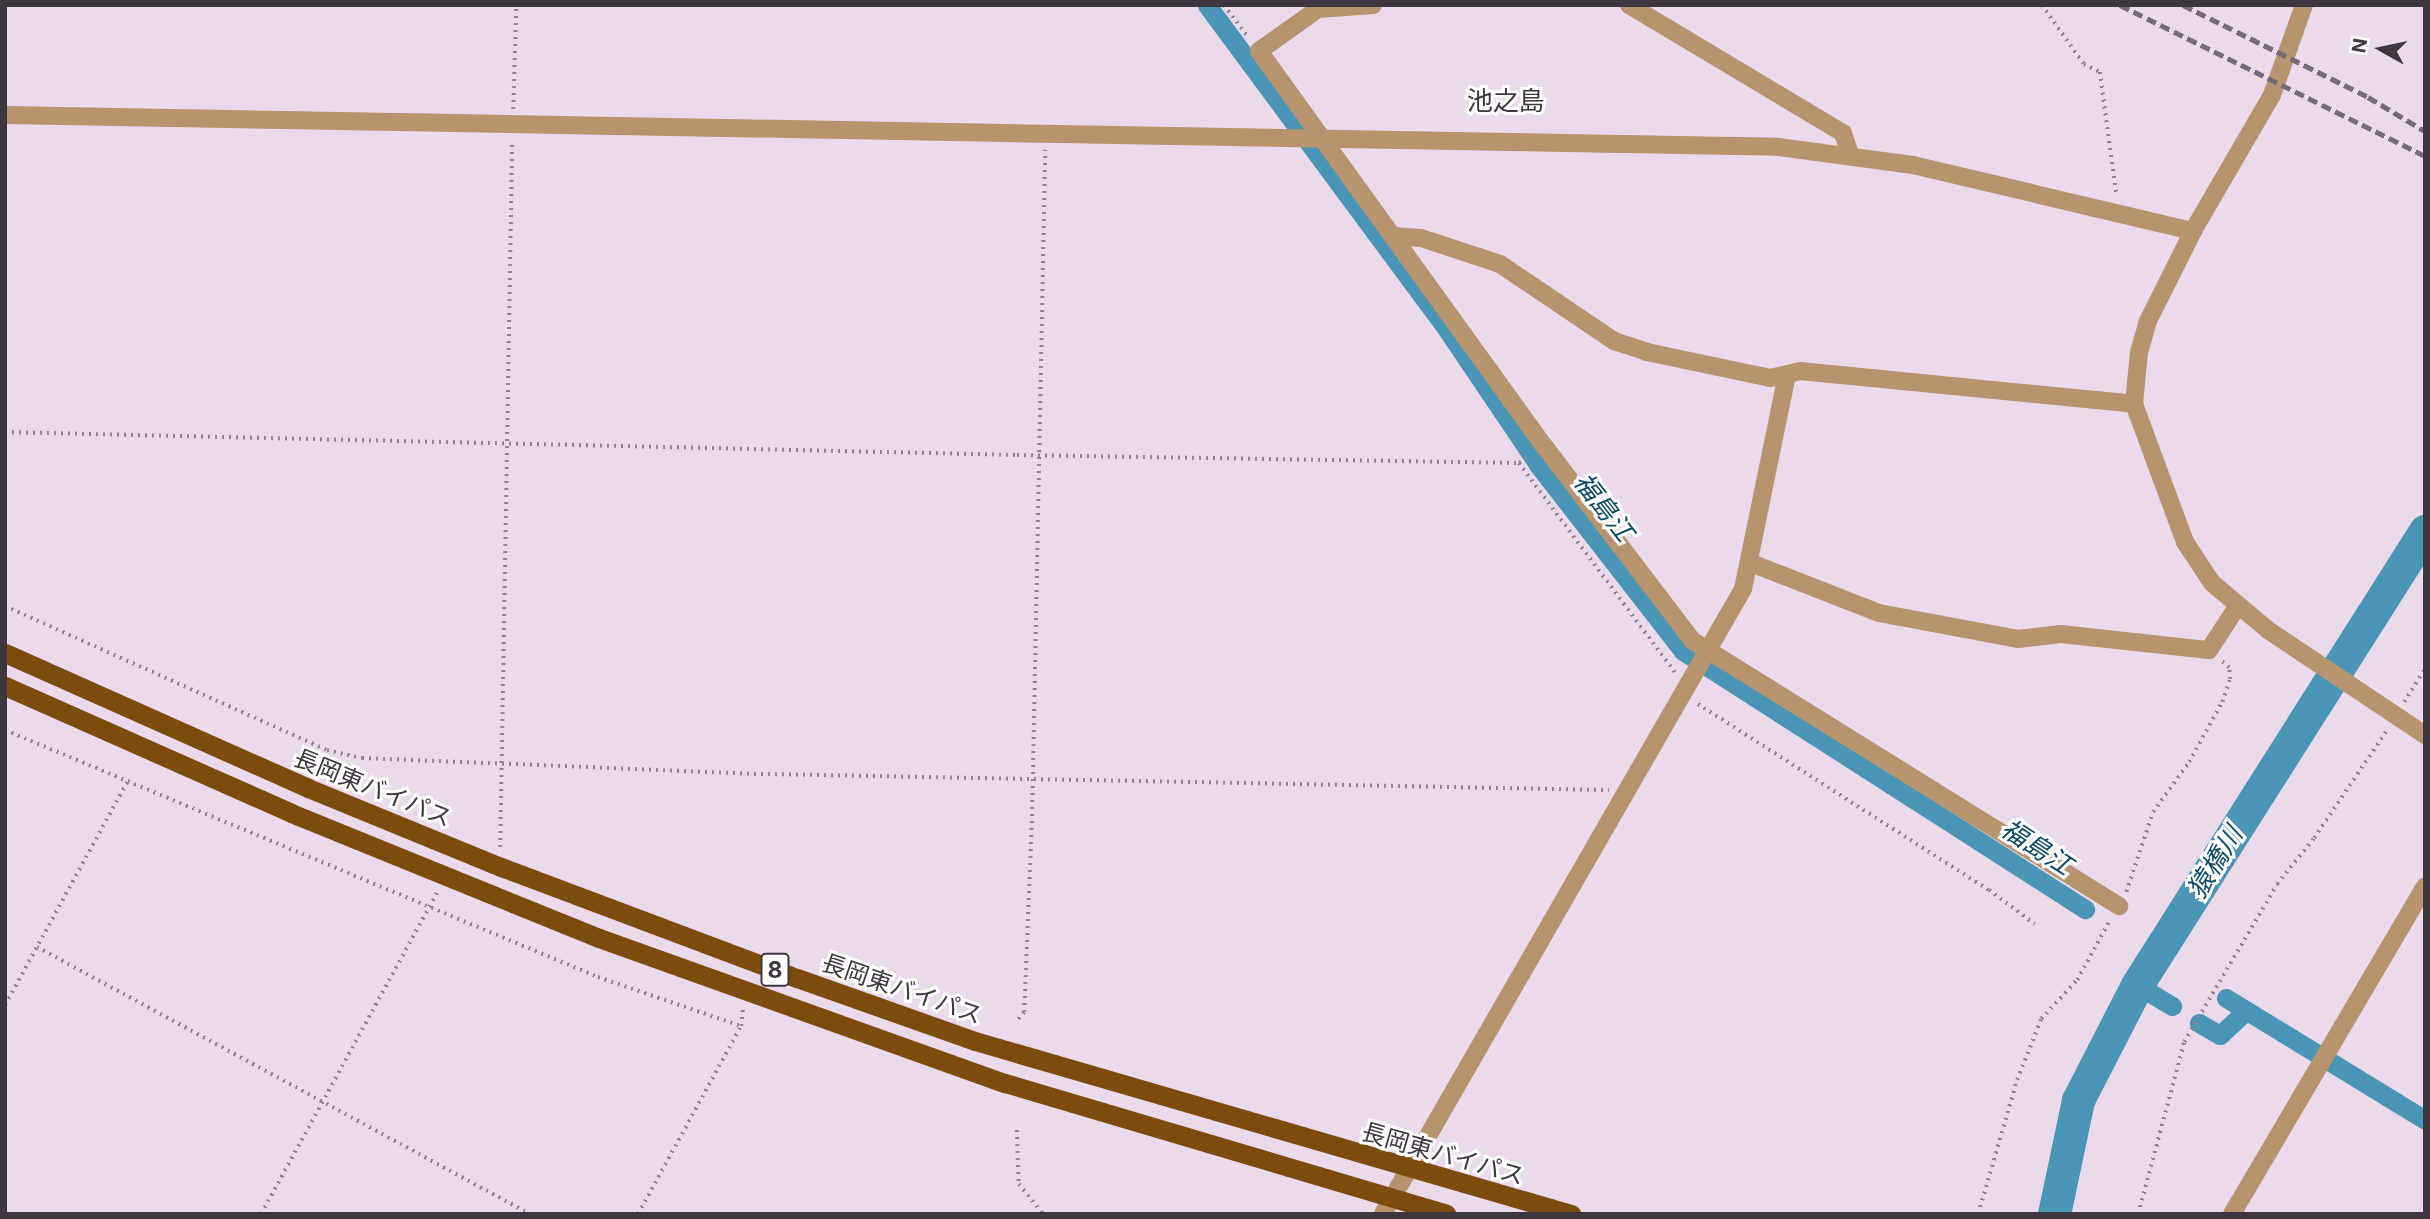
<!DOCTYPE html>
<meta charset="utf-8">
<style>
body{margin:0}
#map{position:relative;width:2430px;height:1219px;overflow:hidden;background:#ebd9ec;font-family:Inter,"Noto Sans JP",sans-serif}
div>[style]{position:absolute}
.canal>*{height:19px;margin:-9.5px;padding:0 9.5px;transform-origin:9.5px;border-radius:9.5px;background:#4995b5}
.river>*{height:33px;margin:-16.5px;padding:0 16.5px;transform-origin:16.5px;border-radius:16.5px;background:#4995b5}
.path>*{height:3.5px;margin-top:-1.75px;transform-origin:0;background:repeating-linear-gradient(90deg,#918592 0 2px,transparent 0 7px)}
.minor>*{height:18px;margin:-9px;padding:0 9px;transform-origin:9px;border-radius:9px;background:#b7936e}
.tertiary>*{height:18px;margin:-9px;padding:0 9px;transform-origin:9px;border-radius:9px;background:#b7936e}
.trunk>*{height:19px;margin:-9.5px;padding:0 9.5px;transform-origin:9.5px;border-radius:9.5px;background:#7b4c0c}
.rail>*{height:5px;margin-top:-2.5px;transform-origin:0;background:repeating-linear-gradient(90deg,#756a76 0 10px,transparent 0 15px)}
span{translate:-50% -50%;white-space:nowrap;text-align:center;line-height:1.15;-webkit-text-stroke:6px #fff;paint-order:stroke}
.shield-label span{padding:2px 5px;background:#fff;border:2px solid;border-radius:5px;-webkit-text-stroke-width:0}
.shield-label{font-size:23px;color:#3e373f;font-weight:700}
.street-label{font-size:24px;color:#3e373f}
.neighbourhood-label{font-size:26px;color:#3e373f}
.water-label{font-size:26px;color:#074a61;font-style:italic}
.frame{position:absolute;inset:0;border:7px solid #3e373f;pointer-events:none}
.north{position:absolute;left:2346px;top:14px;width:70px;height:70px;-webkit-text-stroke:5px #fff;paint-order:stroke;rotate:279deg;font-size:19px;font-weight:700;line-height:28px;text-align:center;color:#3e373f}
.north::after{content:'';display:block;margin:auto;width:24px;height:32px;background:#3e373f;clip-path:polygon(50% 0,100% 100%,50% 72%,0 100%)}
</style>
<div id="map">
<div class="canal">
<div style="left:1207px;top:5px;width:398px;rotate:53.5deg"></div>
<div style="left:1444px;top:325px;width:170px;rotate:56deg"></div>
<div style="left:1539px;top:466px;width:234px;rotate:52.1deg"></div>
<div style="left:1683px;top:651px;width:478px;rotate:32.7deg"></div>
<div style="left:2137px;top:985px;width:41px;rotate:31deg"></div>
<div style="left:2226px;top:998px;width:233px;rotate:31.5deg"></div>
<div style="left:2199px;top:1023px;width:24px;rotate:30deg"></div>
<div style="left:2220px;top:1035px;width:34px;rotate:-43deg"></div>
</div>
<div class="river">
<div style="left:2054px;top:1214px;width:116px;rotate:-78.1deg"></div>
<div style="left:2078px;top:1100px;width:129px;rotate:-62.8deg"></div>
<div style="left:2137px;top:985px;width:538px;rotate:-57.61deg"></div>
</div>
<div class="path">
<div style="left:1224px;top:5px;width:41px;rotate:52.9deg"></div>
<div style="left:2042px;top:5px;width:72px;rotate:54.6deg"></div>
<div style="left:2084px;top:64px;width:18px;rotate:27deg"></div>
<div style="left:2100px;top:72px;width:126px;rotate:82.3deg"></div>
<div style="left:513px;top:109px;width:104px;rotate:-88.3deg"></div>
<div style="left:5px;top:432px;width:1012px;rotate:1.3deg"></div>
<div style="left:1017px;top:455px;width:502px;rotate:0.91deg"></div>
<div style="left:1519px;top:463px;width:13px;rotate:-32deg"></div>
<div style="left:1519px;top:463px;width:261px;rotate:53.3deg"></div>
<div style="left:5px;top:606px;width:353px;rotate:24.1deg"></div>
<div style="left:327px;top:750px;width:36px;rotate:13deg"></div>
<div style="left:362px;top:758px;width:406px;rotate:2.3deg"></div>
<div style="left:768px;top:774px;width:841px;rotate:1.09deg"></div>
<div style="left:2404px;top:702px;width:39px;rotate:-58deg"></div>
<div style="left:1698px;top:704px;width:345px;rotate:32.6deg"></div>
<div style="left:1989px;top:890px;width:57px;rotate:36.5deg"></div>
<div style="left:5px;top:730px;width:642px;rotate:22.61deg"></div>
<div style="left:598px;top:977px;width:151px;rotate:18.9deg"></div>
<div style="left:500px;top:847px;width:706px;rotate:-89.03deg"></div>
<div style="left:2126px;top:892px;width:84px;rotate:-71.4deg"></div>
<div style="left:2153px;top:812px;width:62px;rotate:-54.2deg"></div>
<div style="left:2189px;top:762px;width:68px;rotate:-61.2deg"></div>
<div style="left:2222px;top:702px;width:24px;rotate:-71deg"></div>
<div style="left:2230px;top:679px;width:11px;rotate:-95deg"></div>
<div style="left:2229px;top:668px;width:11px;rotate:-139deg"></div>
<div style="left:37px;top:947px;width:561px;rotate:28.44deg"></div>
<div style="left:5px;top:1005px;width:254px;rotate:-61.3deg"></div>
<div style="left:1018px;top:1019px;width:9px;rotate:-49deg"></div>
<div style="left:1024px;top:1012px;width:203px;rotate:-87.7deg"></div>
<div style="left:1032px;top:809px;width:659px;rotate:-88.87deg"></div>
<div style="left:1017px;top:1130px;width:54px;rotate:87.9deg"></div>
<div style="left:1019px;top:1184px;width:38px;rotate:51deg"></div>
<div style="left:261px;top:1214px;width:367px;rotate:-61.3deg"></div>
<div style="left:638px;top:1214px;width:214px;rotate:-61.3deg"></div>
<div style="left:741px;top:1026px;width:18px;rotate:-84deg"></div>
<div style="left:1978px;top:1214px;width:140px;rotate:-73.8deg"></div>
<div style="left:2017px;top:1080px;width:66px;rotate:-68.5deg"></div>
<div style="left:2041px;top:1019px;width:53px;rotate:-47.3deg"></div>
<div style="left:2077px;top:980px;width:68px;rotate:-61.2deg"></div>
<div style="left:2138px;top:1214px;width:178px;rotate:-75deg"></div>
<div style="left:2184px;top:1042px;width:183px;rotate:-59.5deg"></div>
<div style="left:2277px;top:884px;width:59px;rotate:-51.2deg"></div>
<div style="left:2314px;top:838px;width:130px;rotate:-55.9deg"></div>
</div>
<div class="minor">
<div style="left:1373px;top:5px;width:55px;rotate:175.8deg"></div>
<div style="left:1318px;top:9px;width:72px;rotate:144.6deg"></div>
<div style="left:1259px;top:51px;width:488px;rotate:54.2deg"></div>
<div style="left:1545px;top:447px;width:244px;rotate:52.7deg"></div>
<div style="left:1693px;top:641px;width:502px;rotate:31.88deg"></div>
<div style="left:1629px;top:5px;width:249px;rotate:30.9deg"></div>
<div style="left:1843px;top:133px;width:22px;rotate:72deg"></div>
<div style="left:5px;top:115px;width:1773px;rotate:1.03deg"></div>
<div style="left:1778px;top:147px;width:136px;rotate:7.6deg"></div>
<div style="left:1913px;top:165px;width:288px;rotate:13.3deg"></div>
<div style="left:1392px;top:236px;width:29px;rotate:4deg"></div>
<div style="left:1421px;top:238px;width:83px;rotate:18.2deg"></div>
<div style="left:1500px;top:264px;width:138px;rotate:34deg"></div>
<div style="left:1614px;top:341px;width:35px;rotate:18deg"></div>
<div style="left:1647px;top:352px;width:126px;rotate:11.9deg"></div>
<div style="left:1770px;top:378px;width:31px;rotate:-13deg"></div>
<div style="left:1800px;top:371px;width:336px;rotate:5.6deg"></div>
<div style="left:1751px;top:563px;width:137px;rotate:21.3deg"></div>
<div style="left:1879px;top:613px;width:141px;rotate:10.6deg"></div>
<div style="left:2018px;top:639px;width:43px;rotate:-6.6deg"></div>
<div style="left:2061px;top:634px;width:149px;rotate:6.2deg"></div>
<div style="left:2209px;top:650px;width:51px;rotate:-56.9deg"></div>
<div style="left:1383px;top:1214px;width:721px;rotate:-60.06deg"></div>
<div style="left:1743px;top:589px;width:219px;rotate:-78.4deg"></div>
</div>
<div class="tertiary">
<div style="left:2304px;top:5px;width:96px;rotate:109.6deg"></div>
<div style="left:2272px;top:95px;width:157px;rotate:120.2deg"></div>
<div style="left:2193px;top:231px;width:101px;rotate:116.6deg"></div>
<div style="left:2148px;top:321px;width:32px;rotate:106deg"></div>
<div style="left:2139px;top:352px;width:52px;rotate:95.5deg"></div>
<div style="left:2134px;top:404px;width:147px;rotate:69.7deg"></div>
<div style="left:2185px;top:542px;width:49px;rotate:56.6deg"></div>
<div style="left:2212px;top:583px;width:73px;rotate:40deg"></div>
<div style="left:2268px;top:630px;width:189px;rotate:33.8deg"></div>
<div style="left:2232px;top:1214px;width:380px;rotate:-59.5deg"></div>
</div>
<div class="trunk">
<div style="left:5px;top:653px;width:332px;rotate:24deg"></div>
<div style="left:308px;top:788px;width:209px;rotate:22.3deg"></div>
<div style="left:501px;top:867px;width:316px;rotate:20.6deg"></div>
<div style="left:797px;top:978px;width:189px;rotate:19.5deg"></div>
<div style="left:975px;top:1041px;width:621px;rotate:16.19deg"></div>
<div style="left:5px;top:686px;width:313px;rotate:23.9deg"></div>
<div style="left:291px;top:813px;width:332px;rotate:22.1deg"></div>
<div style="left:599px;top:938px;width:431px;rotate:19.7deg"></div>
<div style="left:1005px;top:1083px;width:460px;rotate:16.5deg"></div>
</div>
<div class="rail">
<div style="left:2120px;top:5px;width:340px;rotate:26.3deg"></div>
<div style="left:2183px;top:5px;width:207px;rotate:26.4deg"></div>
<div style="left:2368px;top:97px;width:66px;rotate:30.8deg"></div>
</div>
<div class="shield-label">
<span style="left:775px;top:970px">8</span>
</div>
<div class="street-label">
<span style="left:373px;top:788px;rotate:22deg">長岡東バイパス</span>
<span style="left:902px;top:989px;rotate:19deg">長岡東バイパス</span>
<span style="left:1443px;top:1154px;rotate:16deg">長岡東バイパス</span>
</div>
<div class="neighbourhood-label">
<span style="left:1506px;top:101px">池之島</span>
</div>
<div class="water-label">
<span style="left:1604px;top:507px;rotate:52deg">福島江</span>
<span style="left:2037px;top:847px;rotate:33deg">福島江</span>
<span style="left:2215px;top:862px;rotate:-58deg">猿橋川</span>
</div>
<div class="frame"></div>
<div class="north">N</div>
</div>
